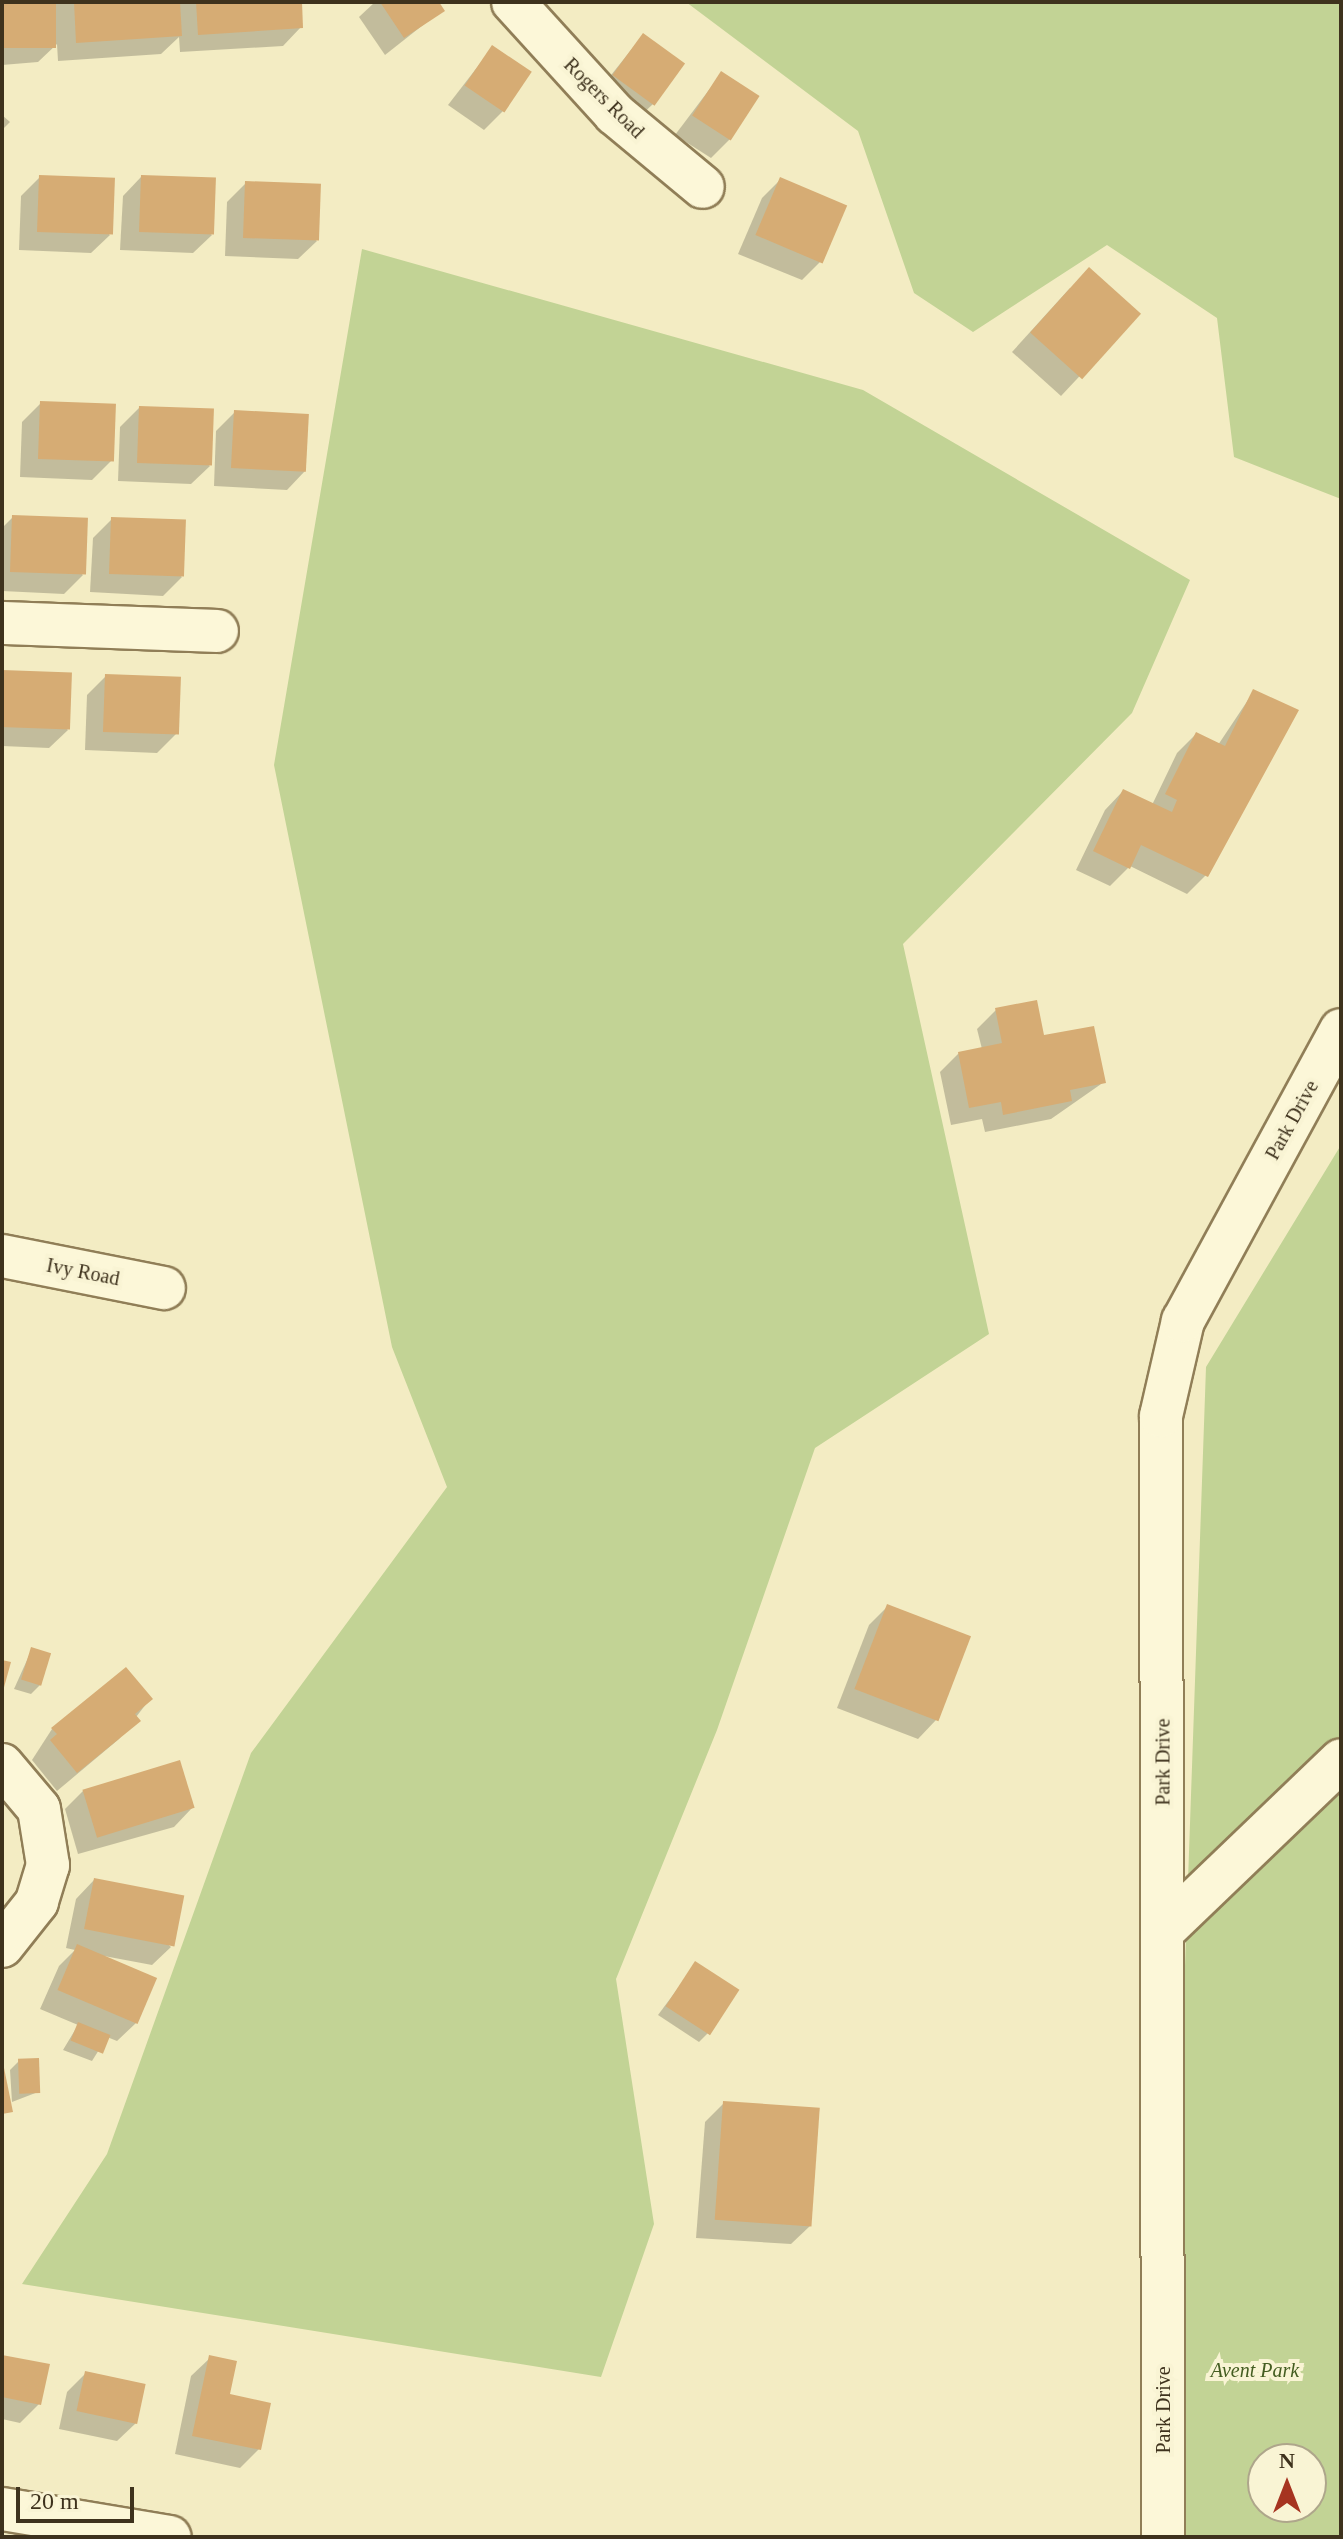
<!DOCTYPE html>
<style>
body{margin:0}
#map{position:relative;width:1343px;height:2539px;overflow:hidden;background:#f3ecc3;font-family:"Times New Roman",serif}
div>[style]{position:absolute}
.green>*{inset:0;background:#c2d395}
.shadow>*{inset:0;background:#0003}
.building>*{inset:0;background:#d6ac74;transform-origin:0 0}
.roads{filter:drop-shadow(2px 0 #907e57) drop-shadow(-2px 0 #907e57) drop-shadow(0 2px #907e57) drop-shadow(0 -2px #907e57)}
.minor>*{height:42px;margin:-21px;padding:0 21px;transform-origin:21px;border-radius:21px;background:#fcf7d8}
span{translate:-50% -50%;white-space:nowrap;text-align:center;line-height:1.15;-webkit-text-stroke:8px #f9f4d4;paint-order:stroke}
.street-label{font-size:20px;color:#3e321d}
.park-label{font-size:20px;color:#445d21;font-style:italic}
.frame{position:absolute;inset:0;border:4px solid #3e321d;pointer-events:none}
.north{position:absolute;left:1247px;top:2443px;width:80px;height:80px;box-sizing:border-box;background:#f9f4d4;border:2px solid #aea68b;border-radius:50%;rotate:0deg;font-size:22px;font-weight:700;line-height:32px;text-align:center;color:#3e321d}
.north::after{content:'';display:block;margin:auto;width:28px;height:36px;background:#a63420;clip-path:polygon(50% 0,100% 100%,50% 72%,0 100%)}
.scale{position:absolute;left:16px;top:2487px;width:118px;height:36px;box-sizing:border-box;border:4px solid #3e321d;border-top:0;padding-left:10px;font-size:24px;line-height:28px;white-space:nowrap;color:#3e321d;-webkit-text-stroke:6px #f9f4d4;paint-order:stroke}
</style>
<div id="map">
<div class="green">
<div style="clip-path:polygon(686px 2px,1341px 2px,1341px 499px,1234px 457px,1217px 318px,1107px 245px,973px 332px,914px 293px,858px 131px)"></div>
<div style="clip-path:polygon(362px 249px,863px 390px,1190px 580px,1132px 713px,903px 944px,989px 1334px,815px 1448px,717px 1730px,616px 1979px,654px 2224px,601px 2377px,22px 2284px,107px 2154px,251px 1753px,447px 1487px,392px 1347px,274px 765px)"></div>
<div style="clip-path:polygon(evenodd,1341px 1145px,1341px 2537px,1165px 2537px,1206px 1367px,1341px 1145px,1263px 2459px,1311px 2459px,1311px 2507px,1263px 2507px,1263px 2459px)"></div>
</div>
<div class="shadow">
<div style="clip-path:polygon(2px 2px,300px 2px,301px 27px,283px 46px,180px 52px,179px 37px,161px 54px,58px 61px,57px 44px,38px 62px,2px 65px)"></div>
<div style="clip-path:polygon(375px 2px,436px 2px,442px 10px,385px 55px,359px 17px)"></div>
<div style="clip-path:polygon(643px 35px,653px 104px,634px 122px,596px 94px)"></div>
<div style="clip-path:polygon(492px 48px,503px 111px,484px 130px,448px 105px)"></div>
<div style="clip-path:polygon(721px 74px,730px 139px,711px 158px,675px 135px)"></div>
<div style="clip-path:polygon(2px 115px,10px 122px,2px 130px)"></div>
<div style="clip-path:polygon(40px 177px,110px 235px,91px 253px,19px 250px,21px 196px)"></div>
<div style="clip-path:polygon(141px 177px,212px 235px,193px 253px,120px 250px,123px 196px)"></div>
<div style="clip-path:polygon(781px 179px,821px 261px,802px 280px,738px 254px,762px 198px)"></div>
<div style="clip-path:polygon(246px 183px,317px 241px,298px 259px,225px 256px,227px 202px)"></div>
<div style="clip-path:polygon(1070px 288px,1138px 314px,1061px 396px,1012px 352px)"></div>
<div style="clip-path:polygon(41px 403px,111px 461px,92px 480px,20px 477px,22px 422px)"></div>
<div style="clip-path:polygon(139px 408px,210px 466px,191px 484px,118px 481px,120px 427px)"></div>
<div style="clip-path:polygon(235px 412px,305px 471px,287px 490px,214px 486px,216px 431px)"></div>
<div style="clip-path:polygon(13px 517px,83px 575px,64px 594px,2px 591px,2px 528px)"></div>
<div style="clip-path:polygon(112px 519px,182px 577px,163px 596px,90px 592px,93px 538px)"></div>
<div style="clip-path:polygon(2px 672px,68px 730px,49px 748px,2px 746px)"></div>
<div style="clip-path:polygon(106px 676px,176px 734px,157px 753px,85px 750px,87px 695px)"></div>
<div style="clip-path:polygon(1254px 691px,1206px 875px,1187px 894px,1130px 866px,1110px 886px,1076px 870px,1105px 810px,1123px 791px,1152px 805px,1177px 753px,1196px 734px,1218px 745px)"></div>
<div style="clip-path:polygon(996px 1010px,1104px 1082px,1051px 1119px,985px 1132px,982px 1119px,951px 1125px,940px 1072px,959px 1053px,982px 1049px,977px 1029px)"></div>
<div style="clip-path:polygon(888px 1606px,936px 1720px,918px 1739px,837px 1708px,869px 1625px)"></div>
<div style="clip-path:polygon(32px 1649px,40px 1685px,31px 1694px,14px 1689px)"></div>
<div style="clip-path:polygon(150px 1699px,119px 1739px,57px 1791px,32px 1760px,52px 1729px)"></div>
<div style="clip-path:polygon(84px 1790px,192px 1808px,174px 1827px,78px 1854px,65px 1809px)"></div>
<div style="clip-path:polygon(94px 1880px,171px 1947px,152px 1965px,104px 1956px,136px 2023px,117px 2041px,107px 2037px,92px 2061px,63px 2050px,78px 2025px,40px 2009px,59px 1966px,75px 1950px,66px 1948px,76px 1899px)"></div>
<div style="clip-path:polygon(696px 1964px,708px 2033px,699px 2042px,658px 2015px)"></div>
<div style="clip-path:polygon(19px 2061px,38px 2092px,12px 2102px,10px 2070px)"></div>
<div style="clip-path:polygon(724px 2103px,810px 2226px,791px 2244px,696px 2238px,705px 2122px)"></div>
<div style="clip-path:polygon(2px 2357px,39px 2404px,20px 2423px,2px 2419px)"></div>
<div style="clip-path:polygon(210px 2358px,259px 2449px,240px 2468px,175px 2454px,191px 2376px)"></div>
<div style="clip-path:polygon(86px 2373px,136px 2423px,117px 2441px,59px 2429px,67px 2392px)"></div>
</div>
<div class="building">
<div style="left:2px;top:2px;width:54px;height:46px"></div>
<div style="clip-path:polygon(74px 2px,180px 2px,182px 36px,76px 43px)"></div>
<div style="clip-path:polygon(196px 2px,302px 2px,303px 28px,198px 35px)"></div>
<div style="clip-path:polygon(380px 2px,439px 2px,445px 11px,404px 38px)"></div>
<div style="left:643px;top:33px;width:52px;height:52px;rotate:36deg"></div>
<div style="left:492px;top:45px;width:48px;height:49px;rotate:34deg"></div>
<div style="left:721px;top:71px;width:46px;height:53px;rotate:33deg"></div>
<div style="left:39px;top:175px;width:76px;height:57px;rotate:2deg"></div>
<div style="left:141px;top:175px;width:75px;height:57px;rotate:2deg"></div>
<div style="left:780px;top:177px;width:73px;height:63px;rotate:23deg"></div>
<div style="left:245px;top:181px;width:76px;height:57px;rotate:2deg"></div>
<div style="left:1089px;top:267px;width:70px;height:88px;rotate:42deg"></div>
<div style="left:40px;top:401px;width:76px;height:58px;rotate:2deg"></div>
<div style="left:139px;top:406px;width:75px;height:57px;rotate:2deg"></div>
<div style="left:234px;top:410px;width:75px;height:58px;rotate:3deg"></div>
<div style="left:12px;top:515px;width:76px;height:57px;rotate:2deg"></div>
<div style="left:111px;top:517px;width:75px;height:57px;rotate:2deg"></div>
<div style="left:2px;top:670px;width:70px;height:57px;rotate:2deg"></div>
<div style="left:105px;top:674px;width:76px;height:58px;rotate:2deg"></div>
<div style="clip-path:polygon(1253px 689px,1299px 710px,1208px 877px,1141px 845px,1130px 869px,1093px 851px,1123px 789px,1172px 812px,1177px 800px,1165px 794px,1196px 732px,1225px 746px)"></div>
<div style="clip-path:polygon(1037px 1000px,1044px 1035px,1094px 1026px,1106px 1083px,1070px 1090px,1072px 1101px,1003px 1115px,1001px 1102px,969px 1108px,958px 1052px,1002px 1043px,995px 1008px)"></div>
<div style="left:887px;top:1604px;width:90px;height:91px;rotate:21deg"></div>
<div style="left:31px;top:1647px;width:21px;height:34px;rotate:17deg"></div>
<div style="clip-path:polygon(2px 1660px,11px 1662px,3px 1691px,2px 1691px)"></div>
<div style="clip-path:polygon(126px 1667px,153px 1699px,135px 1714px,141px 1721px,77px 1773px,50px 1740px,57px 1734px,51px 1728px)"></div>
<div style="left:180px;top:1760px;width:50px;height:102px;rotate:73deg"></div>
<div style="left:94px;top:1878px;width:92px;height:52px;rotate:11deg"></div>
<div style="left:77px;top:1944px;width:87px;height:50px;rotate:23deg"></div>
<div style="left:695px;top:1961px;width:53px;height:54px;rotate:33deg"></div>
<div style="left:78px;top:2022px;width:35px;height:20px;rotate:22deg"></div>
<div style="left:39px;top:2058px;width:35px;height:21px;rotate:88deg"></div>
<div style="clip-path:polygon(3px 2063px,13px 2112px,2px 2114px,2px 2064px)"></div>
<div style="left:723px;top:2101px;width:97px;height:119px;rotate:4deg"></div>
<div style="clip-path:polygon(2px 2355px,50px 2364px,41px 2405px,2px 2397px)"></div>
<div style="clip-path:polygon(209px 2355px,237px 2361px,230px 2394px,271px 2403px,261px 2450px,192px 2436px)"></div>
<div style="left:85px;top:2371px;width:62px;height:41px;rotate:12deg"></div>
</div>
<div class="roads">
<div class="minor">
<div style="left:513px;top:2px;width:151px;rotate:47.7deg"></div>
<div style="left:615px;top:114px;width:114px;rotate:39.7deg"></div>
<div style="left:2px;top:623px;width:215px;rotate:2.1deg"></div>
<div style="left:2px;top:1256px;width:165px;rotate:11.2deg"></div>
<div style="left:2px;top:1765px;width:57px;rotate:49.9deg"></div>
<div style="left:39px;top:1809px;width:57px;rotate:80.9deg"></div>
<div style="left:48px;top:1865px;width:39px;rotate:107deg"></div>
<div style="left:37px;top:1902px;width:56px;rotate:128.5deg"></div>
<div style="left:1164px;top:1930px;width:245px;rotate:-43.8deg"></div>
<div style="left:2px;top:2509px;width:170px;rotate:9.5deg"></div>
<div style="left:1163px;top:2537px;width:1121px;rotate:-90.1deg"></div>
<div style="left:1161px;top:1416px;width:98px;rotate:-77deg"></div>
<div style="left:1183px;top:1321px;width:331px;rotate:-61.5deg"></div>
</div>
</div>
<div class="street-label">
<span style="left:604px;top:98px;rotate:45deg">Rogers Road</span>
<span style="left:1292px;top:1120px;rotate:-61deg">Park Drive</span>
<span style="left:83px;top:1272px;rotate:11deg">Ivy Road</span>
<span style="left:1163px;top:1762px;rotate:-90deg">Park Drive</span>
<span style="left:1163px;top:2410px;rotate:-90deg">Park Drive</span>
</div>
<div class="park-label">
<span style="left:1255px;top:2370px">Avent Park</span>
</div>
<div class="frame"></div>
<div class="north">N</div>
<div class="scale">20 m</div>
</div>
